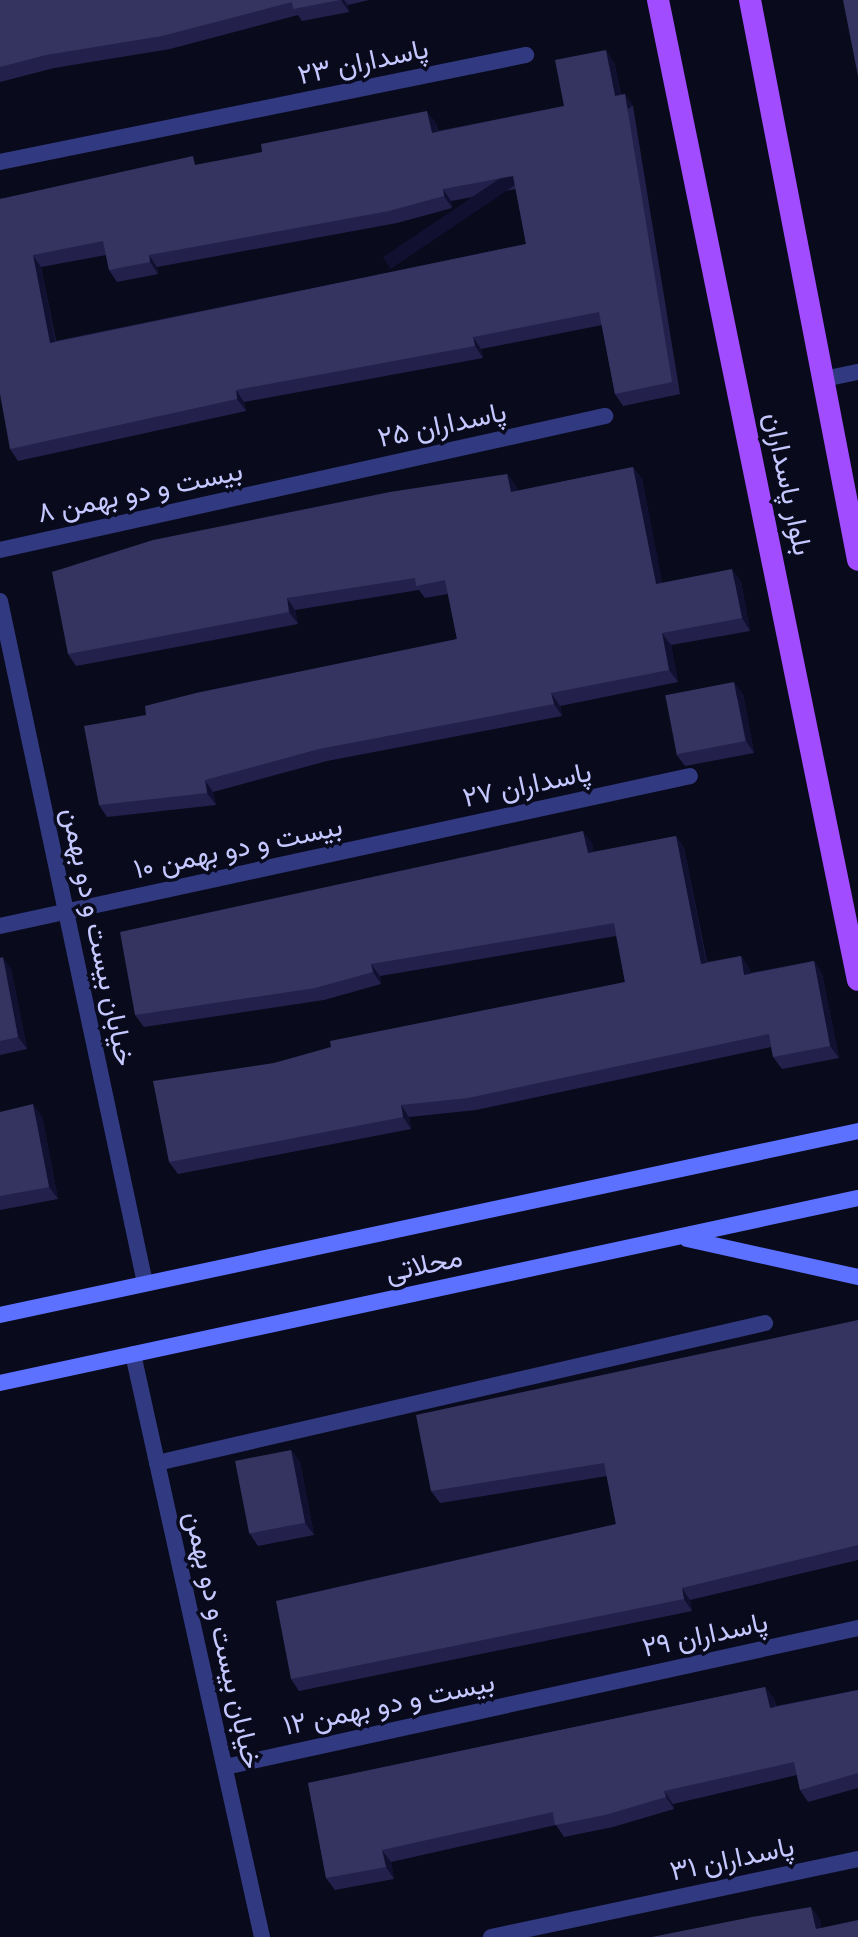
<!DOCTYPE html>
<meta charset="utf-8">
<style>
body{margin:0}
#map{position:relative;width:858px;height:1937px;overflow:hidden;background:#0a0a1d;font-family:Roboto,Vazirmatn,sans-serif}
div>[style]{position:absolute}
.minor>*{height:16px;margin:-8px;padding:0 8px;transform-origin:8px;border-radius:8px;background:#313a80}
.secondary>*{height:16px;margin:-8px;padding:0 8px;transform-origin:8px;border-radius:8px;background:#5c71ff}
.primary>*{height:22px;margin:-11px;padding:0 11px;transform-origin:11px;border-radius:11px;background:#a14cff}
.wall>*{inset:0;background:#23214c}
.shaded-wall>*{inset:0;background:#121031;transform-origin:0 0}
.building>*{inset:0;background:#353360;transform-origin:0 0}
span{translate:-50% -50%;white-space:nowrap;text-align:center;line-height:1.15;-webkit-text-stroke:7px #0a0a1d;paint-order:stroke}
.street-label{font-size:28px;color:#c5c8ff}
</style>
<div id="map">
<div class="minor">
<div style="left:0;top:162px;width:537px;rotate:-11.5deg"></div>
<div style="left:824px;top:379px;width:35px;rotate:-12deg"></div>
<div style="left:0;top:550px;width:620px;rotate:-12.49deg"></div>
<div style="left:0;top:601px;width:697px;rotate:78deg"></div>
<div style="left:0;top:926px;width:706px;rotate:-12.26deg"></div>
<div style="left:133px;top:1354px;width:597px;rotate:77.52deg"></div>
<div style="left:157px;top:1463px;width:624px;rotate:-12.97deg"></div>
<div style="left:225px;top:1767px;width:648px;rotate:-12.38deg"></div>
<div style="left:491px;top:1937px;width:375px;rotate:-12deg"></div>
</div>
<div class="secondary">
<div style="left:687px;top:1239px;width:175px;rotate:12.5deg"></div>
<div style="left:0;top:1315px;width:878px;rotate:-12.1deg"></div>
<div style="left:0;top:1383px;width:878px;rotate:-12.17deg"></div>
</div>
<div class="primary">
<div style="left:658px;top:0;width:1000px;rotate:78.47deg"></div>
<div style="left:750px;top:0;width:570px;rotate:79.08deg"></div>
</div>
<div class="wall">
<div style="clip-path:polygon(0 0,369px 0,348px 5px,349px 12px,302px 21px,298px 15px,170px 49px,54px 68px,0 82px)"></div>
<div style="clip-path:polygon(evenodd,614px 62px,621px 95px,625px 94px,633px 106px,680px 394px,623px 406px,615px 394px,602px 325px,481px 349px,483px 358px,244px 402px,246px 411px,18px 461px,10px 449px,0 199px,436px 123px,438px 131px,564px 106px,614px 62px,516px 189px,526px 244px,56px 341px,41px 267px,106px 255px,109px 270px,117px 282px,158px 274px,157px 267px,397px 223px,452px 208px,451px 201px,516px 189px)"></div>
<div style="clip-path:polygon(633px 467px,642px 479px,662px 583px,741px 581px,750px 631px,671px 645px,678px 682px,560px 706px,562px 716px,327px 761px,213px 792px,216px 805px,107px 817px,99px 805px,146px 715px,457px 639px,448px 594px,425px 598px,419px 590px,295px 610px,298px 624px,76px 666px,68px 654px,507px 474px,516px 486px,517px 491px)"></div>
<div style="clip-path:polygon(743px 694px,754px 753px,685px 766px,676px 754px)"></div>
<div style="clip-path:polygon(676px 836px,684px 848px,707px 962px,741px 956px,749px 968px,750px 973px,814px 961px,822px 974px,839px 1058px,782px 1069px,773px 1057px,771px 1047px,476px 1110px,409px 1117px,411px 1129px,178px 1174px,169px 1162px,274px 1063px,625px 982px,616px 936px,380px 976px,381px 984px,324px 1000px,144px 1027px,135px 1015px,592px 843px,593px 852px)"></div>
<div style="clip-path:polygon(0 958px,11px 969px,27px 1049px,0 1055px)"></div>
<div style="clip-path:polygon(0 1112px,42px 1116px,58px 1199px,0 1210px)"></div>
<div style="clip-path:polygon(858px 1320px,858px 1560px,690px 1600px,692px 1611px,299px 1691px,291px 1679px,616px 1524px,607px 1476px,440px 1503px,431px 1491px)"></div>
<div style="clip-path:polygon(291px 1450px,300px 1462px,314px 1535px,258px 1546px,250px 1534px)"></div>
<div style="clip-path:polygon(765px 1687px,774px 1699px,776px 1706px,858px 1690px,858px 1788px,808px 1802px,800px 1790px,797px 1775px,673px 1804px,674px 1809px,613px 1827px,564px 1837px,556px 1825px,391px 1862px,394px 1879px,335px 1890px,326px 1878px,308px 1783px)"></div>
</div>
<div class="shaded-wall">
<div style="clip-path:polygon(341px 0,344px 0,348px 5px,349px 12px)"></div>
<div style="clip-path:polygon(606px 50px,614px 62px,623px 108px,615px 96px)"></div>
<div style="left:625px;top:94px;width:14px;height:292px;rotate:56deg"></div>
<div style="clip-path:polygon(427px 111px,436px 123px,440px 145px,432px 133px)"></div>
<div style="clip-path:polygon(443px 189px,451px 201px,452px 208px,444px 196px)"></div>
<div style="clip-path:polygon(33px 255px,41px 267px,58px 355px,50px 343px)"></div>
<div style="clip-path:polygon(149px 255px,157px 267px,158px 274px,150px 262px)"></div>
<div style="clip-path:polygon(473px 337px,481px 349px,483px 358px,475px 346px)"></div>
<div style="clip-path:polygon(236px 390px,244px 402px,246px 411px,237px 399px)"></div>
<div style="clip-path:polygon(633px 467px,642px 479px,665px 596px,656px 584px)"></div>
<div style="clip-path:polygon(507px 474px,516px 486px,519px 504px,511px 492px)"></div>
<div style="clip-path:polygon(732px 569px,741px 581px,750px 631px,742px 618px)"></div>
<div style="clip-path:polygon(287px 598px,295px 610px,298px 624px,289px 612px)"></div>
<div style="clip-path:polygon(662px 633px,671px 645px,678px 682px,669px 670px)"></div>
<div style="clip-path:polygon(734px 682px,743px 694px,754px 753px,746px 741px)"></div>
<div style="clip-path:polygon(551px 693px,560px 706px,562px 716px,554px 704px)"></div>
<div style="clip-path:polygon(205px 780px,213px 792px,216px 805px,207px 793px)"></div>
<div style="clip-path:polygon(583px 831px,592px 843px,596px 865px,588px 853px)"></div>
<div style="clip-path:polygon(676px 836px,684px 848px,709px 976px,701px 964px)"></div>
<div style="clip-path:polygon(741px 956px,749px 968px,753px 987px,744px 975px)"></div>
<div style="clip-path:polygon(3px 957px,11px 969px,27px 1049px,18px 1037px)"></div>
<div style="clip-path:polygon(814px 961px,822px 974px,839px 1058px,830px 1046px)"></div>
<div style="clip-path:polygon(371px 964px,380px 976px,381px 984px,373px 972px)"></div>
<div style="clip-path:polygon(33px 1104px,42px 1116px,58px 1199px,49px 1187px)"></div>
<div style="clip-path:polygon(401px 1105px,409px 1117px,411px 1129px,403px 1117px)"></div>
<div style="clip-path:polygon(291px 1450px,300px 1462px,314px 1535px,305px 1523px)"></div>
<div style="clip-path:polygon(682px 1588px,690px 1600px,692px 1611px,684px 1599px)"></div>
<div style="clip-path:polygon(765px 1687px,774px 1699px,778px 1720px,770px 1708px)"></div>
<div style="clip-path:polygon(664px 1791px,673px 1804px,674px 1809px,666px 1797px)"></div>
<div style="clip-path:polygon(382px 1850px,391px 1862px,394px 1879px,386px 1867px)"></div>
<div style="clip-path:polygon(811px 1907px,820px 1919px,823px 1937px,816px 1929px)"></div>
</div>
<div class="building">
<div style="clip-path:polygon(0 0,340px 0,293px 9px,292px 2px,162px 36px,46px 55px,0 67px)"></div>
<div style="clip-path:polygon(843px 0,858px 0,858px 76px)"></div>
<div style="clip-path:polygon(evenodd,606px 50px,615px 96px,625px 94px,672px 382px,615px 394px,599px 312px,473px 337px,475px 346px,236px 390px,237px 399px,10px 449px,0 394px,0 199px,193px 156px,195px 165px,262px 152px,261px 144px,427px 111px,432px 133px,564px 106px,555px 60px,606px 50px,513px 176px,526px 244px,50px 343px,33px 255px,103px 241px,109px 270px,150px 262px,149px 255px,389px 211px,444px 196px,443px 189px,513px 176px)"></div>
<div style="clip-path:polygon(633px 467px,656px 584px,732px 569px,742px 618px,662px 633px,669px 670px,551px 693px,554px 704px,319px 749px,205px 780px,207px 793px,99px 805px,84px 726px,146px 715px,145px 706px,196px 693px,457px 639px,445px 580px,416px 586px,415px 578px,287px 598px,289px 612px,68px 654px,52px 572px,153px 540px,390px 492px,507px 474px,511px 492px)"></div>
<div style="left:734px;top:682px;width:60px;height:70px;rotate:79deg"></div>
<div style="clip-path:polygon(583px 831px,588px 853px,676px 836px,701px 964px,741px 956px,744px 975px,814px 961px,830px 1046px,773px 1057px,769px 1034px,468px 1098px,401px 1105px,403px 1117px,169px 1162px,153px 1081px,274px 1063px,331px 1047px,330px 1041px,625px 982px,614px 923px,371px 964px,373px 972px,315px 988px,135px 1015px,120px 932px)"></div>
<div style="clip-path:polygon(3px 957px,18px 1037px,0 1041px,0 958px)"></div>
<div style="clip-path:polygon(33px 1104px,49px 1187px,0 1196px,0 1112px)"></div>
<div style="clip-path:polygon(858px 1320px,858px 1545px,682px 1588px,684px 1599px,291px 1679px,276px 1601px,616px 1524px,604px 1463px,431px 1491px,416px 1415px)"></div>
<div style="left:291px;top:1450px;width:74px;height:57px;rotate:79deg"></div>
<div style="clip-path:polygon(765px 1687px,770px 1708px,858px 1690px,858px 1773px,800px 1790px,794px 1762px,664px 1791px,666px 1797px,605px 1815px,555px 1825px,553px 1812px,382px 1850px,386px 1867px,326px 1878px,308px 1783px)"></div>
<div style="clip-path:polygon(811px 1907px,816px 1929px,858px 1920px,858px 1937px,652px 1937px,752px 1917px)"></div>
</div>
<div class="street-label">
<span style="left:363px;top:62px;rotate:-12deg">پاسداران ۲۳</span>
<span style="left:442px;top:425px;rotate:-12deg">پاسداران ۲۵</span>
<span style="left:788px;top:484px;rotate:78deg">بلوار پاسداران</span>
<span style="left:140px;top:492px;rotate:-12deg">بیست و دو بهمن ۸</span>
<span style="left:527px;top:785px;rotate:-12deg">پاسداران ۲۷</span>
<span style="left:238px;top:848px;rotate:-12deg">بیست و دو بهمن ۱۰</span>
<span style="left:98px;top:937px;rotate:78deg">خیابان بیست و دو بهمن</span>
<span style="left:424px;top:1265px;rotate:-12deg">محلاتی</span>
<span style="left:705px;top:1635px;rotate:-12deg">پاسداران ۲۹</span>
<span style="left:223px;top:1640px;rotate:77deg">خیابان بیست و دو بهمن</span>
<span style="left:389px;top:1704px;rotate:-12deg">بیست و دو بهمن ۱۲</span>
<span style="left:732px;top:1859px;rotate:-12deg">پاسداران ۳۱</span>
</div>
</div>
